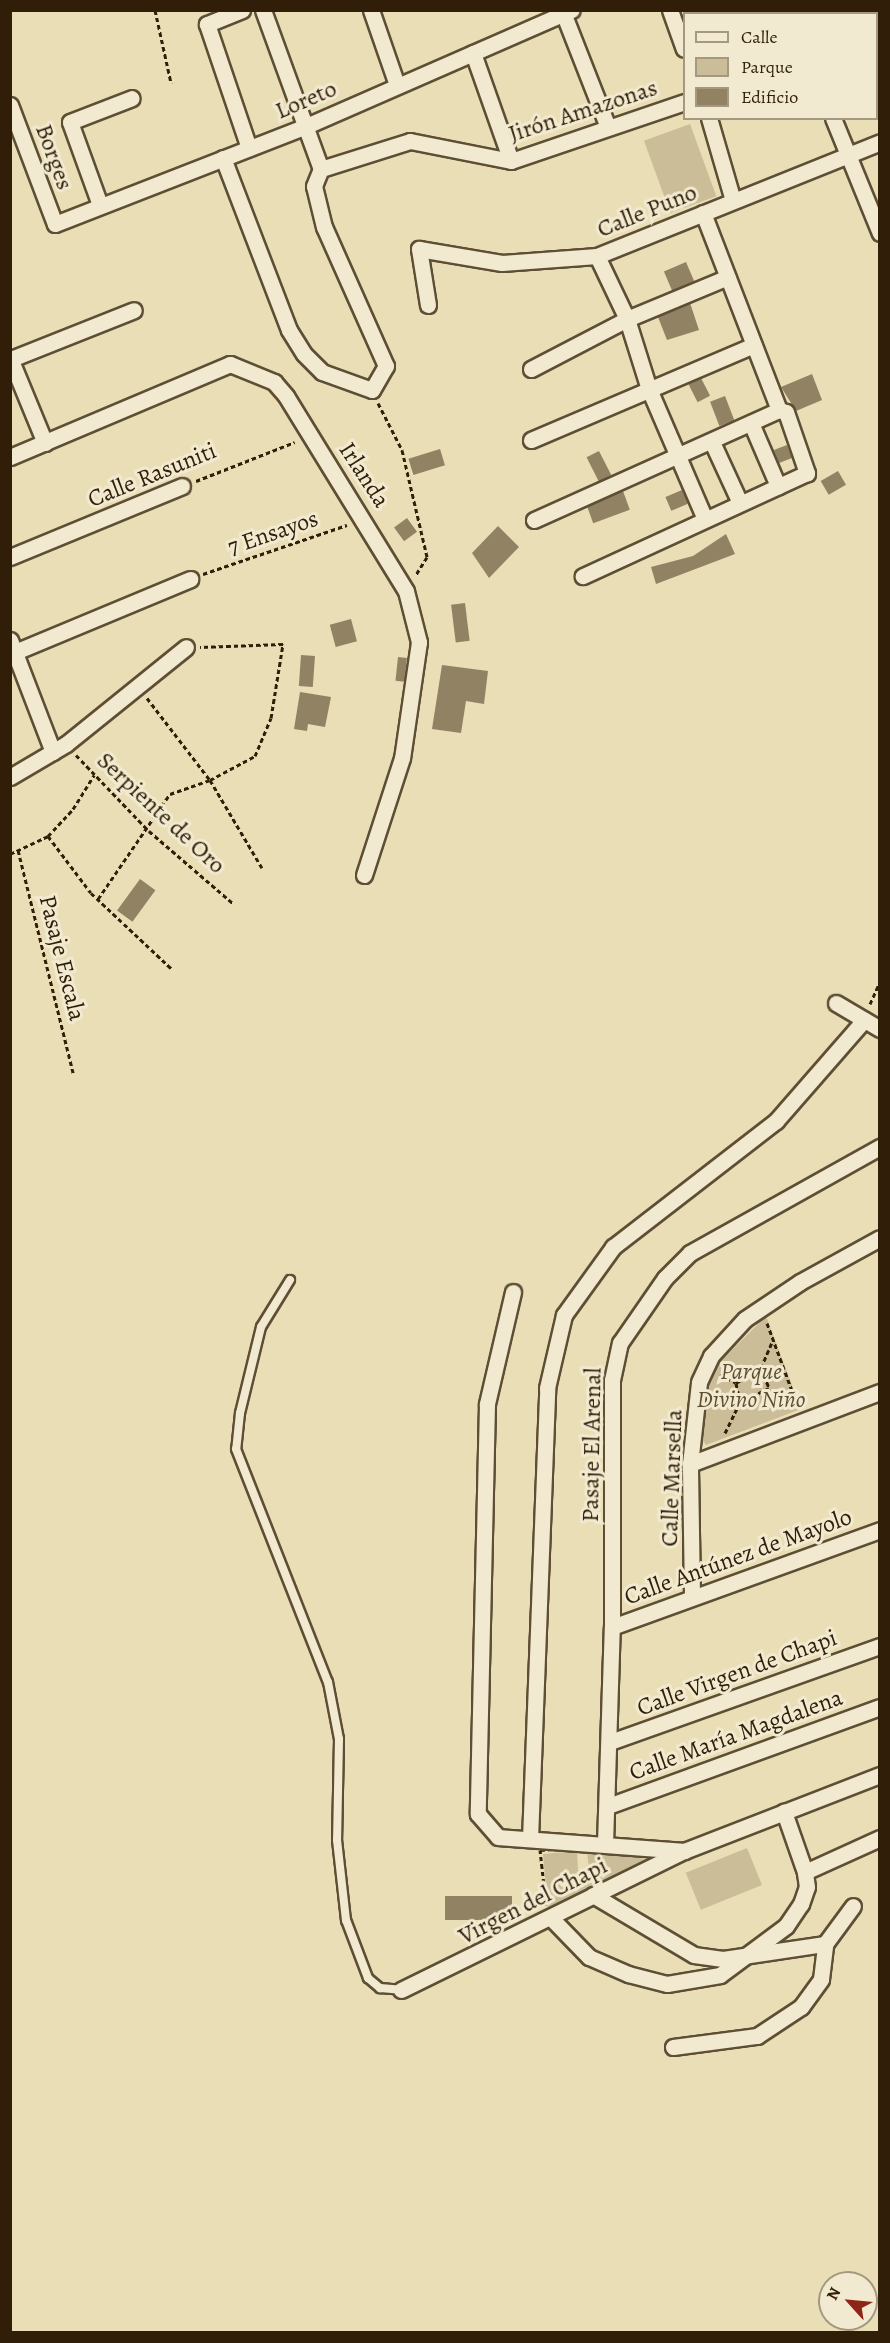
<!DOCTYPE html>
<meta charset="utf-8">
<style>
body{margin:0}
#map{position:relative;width:890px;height:2343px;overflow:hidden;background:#e9deb6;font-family:Alegreya,serif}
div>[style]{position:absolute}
.green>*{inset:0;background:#cabd98;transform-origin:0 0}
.building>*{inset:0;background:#908262;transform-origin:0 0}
.path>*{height:3px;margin-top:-1.5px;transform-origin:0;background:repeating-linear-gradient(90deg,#301e08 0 4.5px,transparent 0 7.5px)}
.roads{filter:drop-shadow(2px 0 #5e4e34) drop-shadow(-2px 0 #5e4e34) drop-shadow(0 2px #5e4e34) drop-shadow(0 -2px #5e4e34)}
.service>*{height:8px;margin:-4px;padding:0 4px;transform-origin:4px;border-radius:4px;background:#f1ead0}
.minor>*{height:15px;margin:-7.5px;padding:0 7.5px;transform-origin:7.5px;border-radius:7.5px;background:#f1ead0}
span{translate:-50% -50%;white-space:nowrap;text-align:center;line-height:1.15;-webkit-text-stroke:6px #f1ead0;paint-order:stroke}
.street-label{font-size:24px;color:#301e08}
.park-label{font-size:24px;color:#5e4e33;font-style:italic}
.frame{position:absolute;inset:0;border:12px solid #301e08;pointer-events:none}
.legend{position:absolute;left:683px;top:12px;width:195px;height:108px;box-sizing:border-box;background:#f1ead0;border:2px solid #a49880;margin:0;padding:8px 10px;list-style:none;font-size:18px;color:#301e08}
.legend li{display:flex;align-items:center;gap:12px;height:30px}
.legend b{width:30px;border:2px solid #a49880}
.north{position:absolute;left:818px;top:2271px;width:60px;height:60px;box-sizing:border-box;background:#f1ead0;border:2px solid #a49880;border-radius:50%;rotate:297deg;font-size:16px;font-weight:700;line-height:24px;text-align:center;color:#301e08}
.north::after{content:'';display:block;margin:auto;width:21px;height:27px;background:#8f2418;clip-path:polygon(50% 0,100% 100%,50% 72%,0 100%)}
</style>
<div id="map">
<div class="green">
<div style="left:690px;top:124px;width:77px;height:49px;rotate:70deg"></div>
<div style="clip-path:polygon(766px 1316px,801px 1409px,706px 1445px,702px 1439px,709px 1386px,720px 1362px)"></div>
<div style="left:747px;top:1848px;width:40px;height:66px;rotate:68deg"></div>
<div style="clip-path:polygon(577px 1851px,578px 1870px,589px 1870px,587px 1851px,647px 1859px,548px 1910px,543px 1854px)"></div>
</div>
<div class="building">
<div style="left:686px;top:262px;width:21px;height:24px;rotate:67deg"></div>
<div style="clip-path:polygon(690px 303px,699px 330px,667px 340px,658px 317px)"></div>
<div style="clip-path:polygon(812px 374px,822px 400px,796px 411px,781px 387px)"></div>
<div style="left:701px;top:378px;width:20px;height:14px;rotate:63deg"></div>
<div style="left:725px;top:396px;width:26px;height:16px;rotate:69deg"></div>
<div style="left:787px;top:445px;width:14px;height:14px;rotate:69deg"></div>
<div style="left:440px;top:449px;width:17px;height:33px;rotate:73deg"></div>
<div style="left:599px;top:451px;width:27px;height:14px;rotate:63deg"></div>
<div style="left:838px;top:471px;width:16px;height:20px;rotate:60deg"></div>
<div style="left:682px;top:490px;width:15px;height:18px;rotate:67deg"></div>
<div style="left:623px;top:491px;width:20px;height:39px;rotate:70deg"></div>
<div style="left:407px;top:518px;width:17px;height:16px;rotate:54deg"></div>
<div style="clip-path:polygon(498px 526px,519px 547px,489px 578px,472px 553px)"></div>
<div style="clip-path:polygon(726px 534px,735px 554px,656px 584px,651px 567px,693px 556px)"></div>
<div style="left:465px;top:603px;width:38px;height:14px;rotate:83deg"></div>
<div style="left:351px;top:619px;width:23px;height:22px;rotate:75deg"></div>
<div style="left:301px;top:655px;width:14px;height:31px;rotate:4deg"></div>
<div style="left:398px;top:657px;width:9px;height:24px;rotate:6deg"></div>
<div style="clip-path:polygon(442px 665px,488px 671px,484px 704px,466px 701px,461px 733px,432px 729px)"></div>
<div style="clip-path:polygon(300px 692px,331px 697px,325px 727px,308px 724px,307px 731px,294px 729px)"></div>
<div style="left:140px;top:879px;width:19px;height:39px;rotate:36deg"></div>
<div style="left:512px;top:1896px;width:24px;height:67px;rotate:90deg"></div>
</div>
<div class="path">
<div style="left:155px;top:10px;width:75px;rotate:77.6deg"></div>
<div style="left:378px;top:403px;width:53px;rotate:62.9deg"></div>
<div style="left:402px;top:450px;width:110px;rotate:76.8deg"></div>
<div style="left:427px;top:557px;width:22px;rotate:122deg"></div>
<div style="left:196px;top:481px;width:106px;rotate:-21.5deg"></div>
<div style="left:203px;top:574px;width:152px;rotate:-18.8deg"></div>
<div style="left:147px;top:698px;width:103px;rotate:52.5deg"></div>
<div style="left:210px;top:780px;width:102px;rotate:59.4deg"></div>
<div style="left:76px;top:755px;width:105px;rotate:46.2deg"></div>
<div style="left:149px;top:831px;width:112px;rotate:40.7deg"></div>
<div style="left:48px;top:836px;width:71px;rotate:53deg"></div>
<div style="left:91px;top:893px;width:110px;rotate:43.2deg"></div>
<div style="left:18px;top:850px;width:230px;rotate:76.1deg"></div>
<div style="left:10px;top:854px;width:42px;rotate:-25.3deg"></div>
<div style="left:48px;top:836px;width:37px;rotate:-47deg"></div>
<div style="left:73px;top:809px;width:40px;rotate:-58deg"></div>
<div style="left:98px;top:899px;width:127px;rotate:-55.6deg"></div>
<div style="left:170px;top:794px;width:42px;rotate:-19.3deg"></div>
<div style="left:210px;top:780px;width:51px;rotate:-28.1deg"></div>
<div style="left:255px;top:756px;width:41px;rotate:-67.2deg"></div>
<div style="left:271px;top:718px;width:75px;rotate:-80.8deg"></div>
<div style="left:283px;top:644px;width:83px;rotate:177.9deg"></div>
<div style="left:870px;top:1004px;width:24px;rotate:-66deg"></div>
<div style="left:767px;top:1323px;width:90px;rotate:69.7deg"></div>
<div style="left:761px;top:1368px;width:22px;rotate:68deg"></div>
<div style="left:769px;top:1388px;width:32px;rotate:154deg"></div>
<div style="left:740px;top:1402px;width:19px;rotate:-102deg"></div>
<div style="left:736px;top:1383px;width:29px;rotate:-31deg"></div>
<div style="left:761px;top:1368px;width:28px;rotate:-67deg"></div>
<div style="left:720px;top:1374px;width:18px;rotate:29deg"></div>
<div style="left:725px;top:1433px;width:34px;rotate:-64deg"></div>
<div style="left:582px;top:1847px;width:70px;rotate:7.4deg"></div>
<div style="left:651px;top:1856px;width:4px;rotate:104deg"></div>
<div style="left:650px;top:1860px;width:116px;rotate:152.8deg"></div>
<div style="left:547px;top:1913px;width:63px;rotate:-96.3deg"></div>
<div style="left:540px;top:1850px;width:42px;rotate:-4.1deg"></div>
</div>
<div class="roads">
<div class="service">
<div style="left:290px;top:1280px;width:55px;rotate:121.7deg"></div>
<div style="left:261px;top:1327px;width:89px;rotate:103.7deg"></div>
<div style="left:240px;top:1413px;width:36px;rotate:96deg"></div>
<div style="left:236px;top:1449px;width:251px;rotate:68.5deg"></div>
<div style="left:328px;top:1682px;width:58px;rotate:79.1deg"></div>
<div style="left:339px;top:1739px;width:101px;rotate:91.1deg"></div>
<div style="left:337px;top:1840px;width:81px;rotate:83.6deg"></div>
<div style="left:346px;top:1920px;width:62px;rotate:69.2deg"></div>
<div style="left:368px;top:1978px;width:16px;rotate:40deg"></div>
<div style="left:380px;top:1988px;width:21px;rotate:5deg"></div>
</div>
<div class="minor">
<div style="left:242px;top:10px;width:38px;rotate:158deg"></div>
<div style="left:207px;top:24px;width:131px;rotate:71.3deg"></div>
<div style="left:263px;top:10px;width:169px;rotate:70deg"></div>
<div style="left:371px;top:10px;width:79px;rotate:70.9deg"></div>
<div style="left:562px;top:10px;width:123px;rotate:68.6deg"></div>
<div style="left:670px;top:10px;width:41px;rotate:70.3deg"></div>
<div style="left:761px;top:10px;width:4px;rotate:76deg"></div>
<div style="left:866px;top:10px;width:4px;rotate:76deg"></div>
<div style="left:876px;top:37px;width:4px;rotate:-27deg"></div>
<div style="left:473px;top:53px;width:114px;rotate:70.6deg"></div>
<div style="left:10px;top:105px;width:127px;rotate:69.3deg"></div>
<div style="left:55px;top:224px;width:269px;rotate:-21.3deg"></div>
<div style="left:306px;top:126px;width:290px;rotate:-23.6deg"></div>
<div style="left:709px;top:118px;width:82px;rotate:73.8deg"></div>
<div style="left:833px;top:118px;width:124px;rotate:67.8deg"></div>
<div style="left:223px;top:158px;width:184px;rotate:69deg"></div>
<div style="left:289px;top:330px;width:28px;rotate:58deg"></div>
<div style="left:304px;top:354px;width:25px;rotate:45deg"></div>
<div style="left:322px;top:372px;width:53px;rotate:19.8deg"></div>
<div style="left:372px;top:390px;width:28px;rotate:-60deg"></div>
<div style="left:386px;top:366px;width:152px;rotate:-114deg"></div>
<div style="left:324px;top:227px;width:42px;rotate:-103.7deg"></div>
<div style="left:314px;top:186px;width:18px;rotate:-68deg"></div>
<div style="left:321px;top:169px;width:93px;rotate:-17.5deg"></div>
<div style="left:410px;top:141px;width:103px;rotate:11.2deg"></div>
<div style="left:511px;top:161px;width:183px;rotate:-18.8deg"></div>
<div style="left:100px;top:205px;width:88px;rotate:-109.9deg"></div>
<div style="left:70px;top:122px;width:66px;rotate:-21.2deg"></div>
<div style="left:703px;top:213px;width:211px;rotate:68.9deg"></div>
<div style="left:597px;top:256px;width:70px;rotate:64.5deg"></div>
<div style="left:627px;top:319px;width:73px;rotate:72.6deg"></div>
<div style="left:649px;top:389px;width:139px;rotate:66.7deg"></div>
<div style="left:428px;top:305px;width:57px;rotate:-99.1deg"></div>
<div style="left:419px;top:249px;width:84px;rotate:9.6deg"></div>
<div style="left:502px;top:263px;width:95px;rotate:-4.2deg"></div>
<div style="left:597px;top:256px;width:305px;rotate:-21.9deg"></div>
<div style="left:10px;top:358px;width:92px;rotate:67.6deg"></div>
<div style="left:11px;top:359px;width:132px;rotate:-21.7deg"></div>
<div style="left:531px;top:369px;width:108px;rotate:-27.5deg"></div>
<div style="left:627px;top:319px;width:109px;rotate:-22.6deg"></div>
<div style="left:751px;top:423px;width:69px;rotate:66.8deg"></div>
<div style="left:531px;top:440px;width:242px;rotate:-23.1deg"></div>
<div style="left:712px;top:442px;width:67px;rotate:65.3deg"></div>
<div style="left:10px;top:457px;width:239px;rotate:-22.9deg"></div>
<div style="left:230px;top:364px;width:48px;rotate:22.2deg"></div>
<div style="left:274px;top:382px;width:18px;rotate:49deg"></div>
<div style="left:286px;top:396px;width:229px;rotate:58.4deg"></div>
<div style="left:406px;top:591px;width:53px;rotate:75.7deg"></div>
<div style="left:419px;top:642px;width:117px;rotate:98.3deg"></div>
<div style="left:402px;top:758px;width:123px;rotate:108deg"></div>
<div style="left:534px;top:520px;width:269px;rotate:-24.2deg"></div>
<div style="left:779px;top:410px;width:7px;rotate:16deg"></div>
<div style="left:786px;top:412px;width:65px;rotate:71deg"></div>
<div style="left:807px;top:473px;width:247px;rotate:155.3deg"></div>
<div style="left:10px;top:557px;width:186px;rotate:-22.4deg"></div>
<div style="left:10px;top:640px;width:120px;rotate:69deg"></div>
<div style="left:15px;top:652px;width:190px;rotate:-22.6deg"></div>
<div style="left:10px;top:777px;width:65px;rotate:-30.5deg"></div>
<div style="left:66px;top:744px;width:154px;rotate:-38.9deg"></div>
<div style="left:836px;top:1003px;width:51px;rotate:30.6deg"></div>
<div style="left:513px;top:1292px;width:115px;rotate:103.1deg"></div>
<div style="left:487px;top:1404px;width:410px;rotate:91.3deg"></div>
<div style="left:478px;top:1814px;width:30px;rotate:49deg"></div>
<div style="left:498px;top:1837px;width:187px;rotate:4.3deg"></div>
<div style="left:690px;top:1464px;width:203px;rotate:-20.8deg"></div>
<div style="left:692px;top:1595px;width:131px;rotate:-90.9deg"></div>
<div style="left:690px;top:1464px;width:82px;rotate:-83.7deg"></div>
<div style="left:699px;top:1382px;width:29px;rotate:-65deg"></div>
<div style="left:711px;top:1356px;width:50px;rotate:-47.4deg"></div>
<div style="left:745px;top:1319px;width:66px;rotate:-33.9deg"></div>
<div style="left:800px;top:1282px;width:91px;rotate:-28.8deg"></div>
<div style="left:612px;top:1627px;width:285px;rotate:-19.9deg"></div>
<div style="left:610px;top:1742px;width:287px;rotate:-19.6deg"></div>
<div style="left:608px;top:1806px;width:289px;rotate:-20deg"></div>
<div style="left:530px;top:1839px;width:451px;rotate:-87.8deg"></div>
<div style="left:547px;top:1388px;width:75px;rotate:-76.9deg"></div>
<div style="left:564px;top:1315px;width:84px;rotate:-54.2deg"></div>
<div style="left:613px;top:1247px;width:206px;rotate:-37.7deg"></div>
<div style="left:776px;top:1121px;width:134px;rotate:-48.9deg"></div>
<div style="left:605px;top:1844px;width:217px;rotate:-88.2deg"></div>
<div style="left:612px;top:1627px;width:247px;rotate:-90deg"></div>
<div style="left:612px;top:1380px;width:38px;rotate:-78deg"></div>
<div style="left:620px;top:1343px;width:79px;rotate:-55.3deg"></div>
<div style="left:665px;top:1278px;width:35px;rotate:-45deg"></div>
<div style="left:690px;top:1253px;width:218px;rotate:-29.2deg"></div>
<div style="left:805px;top:1872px;width:82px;rotate:-24.4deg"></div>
<div style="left:593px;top:1895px;width:117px;rotate:30.7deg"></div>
<div style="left:694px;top:1955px;width:29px;rotate:8deg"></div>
<div style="left:723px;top:1959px;width:103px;rotate:-8.4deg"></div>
<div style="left:825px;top:1944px;width:47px;rotate:-53.6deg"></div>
<div style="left:552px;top:1919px;width:53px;rotate:45.8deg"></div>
<div style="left:589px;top:1957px;width:43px;rotate:23.6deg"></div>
<div style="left:628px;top:1974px;width:40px;rotate:14.4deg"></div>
<div style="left:667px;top:1984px;width:54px;rotate:-9.6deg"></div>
<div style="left:720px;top:1975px;width:82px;rotate:-36.6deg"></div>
<div style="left:786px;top:1926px;width:27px;rotate:-56deg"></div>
<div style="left:801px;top:1904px;width:18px;rotate:-71deg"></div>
<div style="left:807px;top:1887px;width:15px;rotate:-98deg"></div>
<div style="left:805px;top:1872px;width:64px;rotate:-109.3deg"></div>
<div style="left:401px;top:1990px;width:315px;rotate:-26.2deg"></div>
<div style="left:684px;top:1851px;width:210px;rotate:-21.2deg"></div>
<div style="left:673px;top:2047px;width:85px;rotate:-7.5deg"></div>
<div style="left:757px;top:2036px;width:53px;rotate:-33.4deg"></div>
<div style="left:801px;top:2007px;width:34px;rotate:-54deg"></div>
<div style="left:821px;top:1979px;width:35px;rotate:-83deg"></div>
</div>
</div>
<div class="street-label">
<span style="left:306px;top:100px;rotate:-23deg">Loreto</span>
<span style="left:583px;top:111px;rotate:-18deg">Jirón Amazonas</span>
<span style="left:54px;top:157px;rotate:70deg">Borges</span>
<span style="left:647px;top:211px;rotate:-22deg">Calle Puno</span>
<span style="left:152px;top:475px;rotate:-22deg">Calle Rasuniti</span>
<span style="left:364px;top:475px;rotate:57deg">Irlanda</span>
<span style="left:273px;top:533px;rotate:-19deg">7 Ensayos</span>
<span style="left:161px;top:813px;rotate:43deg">Serpiente de Oro</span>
<span style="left:62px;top:958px;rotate:76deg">Pasaje Escala</span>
<span style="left:592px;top:1445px;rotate:-89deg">Pasaje El Arenal</span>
<span style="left:672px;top:1478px;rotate:-88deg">Calle Marsella</span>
<span style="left:738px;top:1557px;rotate:-20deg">Calle Antúnez de Mayolo</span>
<span style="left:737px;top:1673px;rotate:-20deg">Calle Virgen de Chapi</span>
<span style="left:736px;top:1735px;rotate:-20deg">Calle María Magdalena</span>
<span style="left:533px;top:1901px;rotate:-27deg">Virgen del Chapi</span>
</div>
<div class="park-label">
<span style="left:751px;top:1386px">Parque<br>Divino Niño</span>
</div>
<div class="frame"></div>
<ul class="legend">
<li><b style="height:8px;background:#f1ead0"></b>Calle</li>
<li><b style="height:16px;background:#cabd98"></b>Parque</li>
<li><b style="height:16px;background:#908262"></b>Edificio</li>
</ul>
<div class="north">N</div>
</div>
